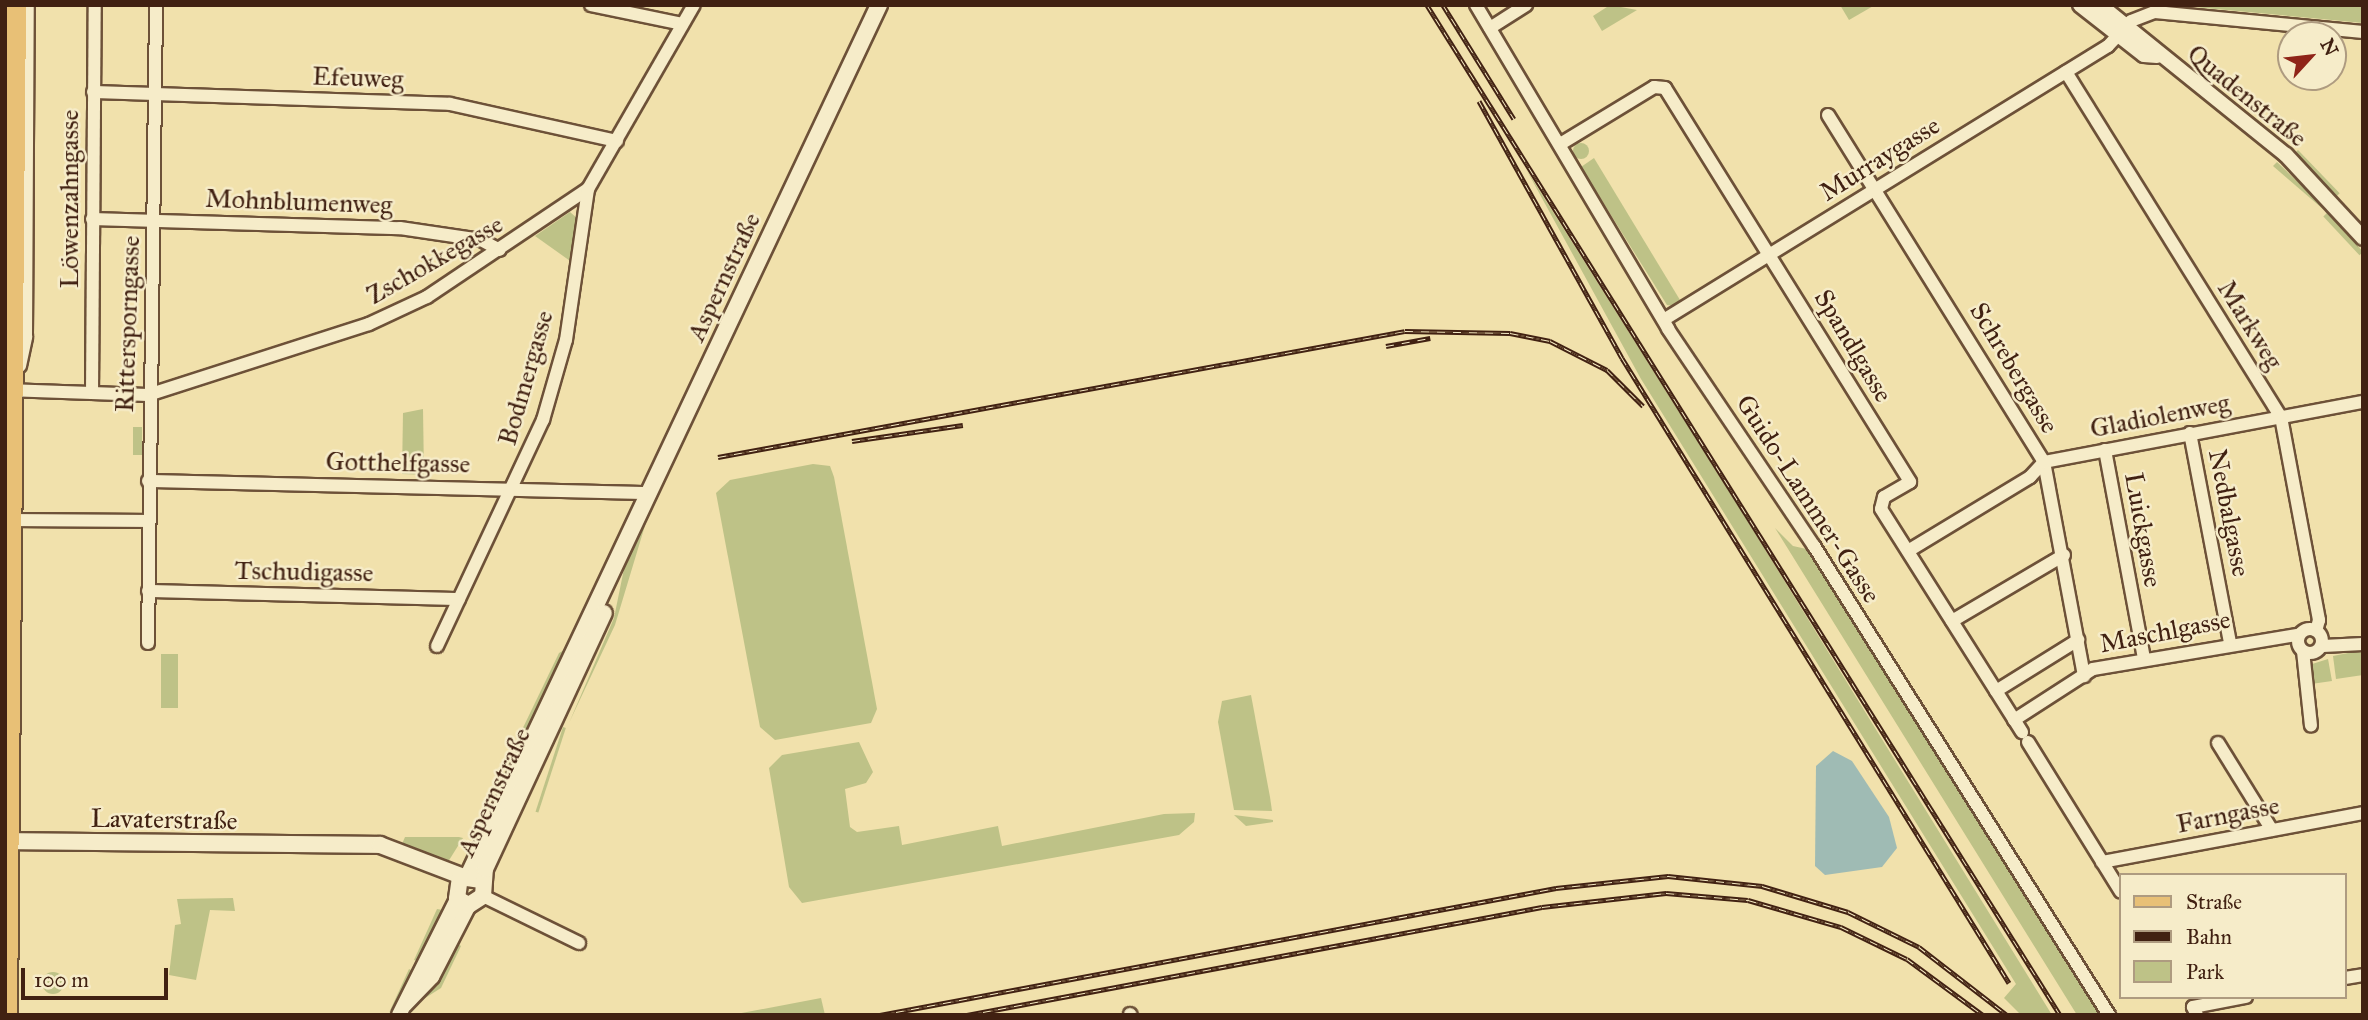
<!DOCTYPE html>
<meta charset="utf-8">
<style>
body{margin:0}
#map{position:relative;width:2368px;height:1020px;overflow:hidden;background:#f1e1ac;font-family:"IM FELL Great Primer",serif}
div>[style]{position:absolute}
.green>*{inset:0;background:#bec287;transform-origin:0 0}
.round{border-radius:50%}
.water>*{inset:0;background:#9fbbb4}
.roads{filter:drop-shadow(2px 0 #6d5138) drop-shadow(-2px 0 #6d5138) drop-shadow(0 2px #6d5138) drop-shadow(0 -2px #6d5138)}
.minor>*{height:12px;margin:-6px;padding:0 6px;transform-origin:6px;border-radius:6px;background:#f6ecc9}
.minor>.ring{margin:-6px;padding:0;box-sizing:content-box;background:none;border:12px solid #f6ecc9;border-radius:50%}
.tertiary>*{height:14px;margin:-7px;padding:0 7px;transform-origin:7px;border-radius:7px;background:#f6ecc9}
.secondary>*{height:16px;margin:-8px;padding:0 8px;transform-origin:8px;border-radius:8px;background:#f6ecc9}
.primary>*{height:19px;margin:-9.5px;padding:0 9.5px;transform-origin:9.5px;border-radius:9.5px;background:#e8c076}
.rail>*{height:5px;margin-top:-2.5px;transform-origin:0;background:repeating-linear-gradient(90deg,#f6ecc9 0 8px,#412112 0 16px);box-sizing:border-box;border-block:2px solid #412112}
span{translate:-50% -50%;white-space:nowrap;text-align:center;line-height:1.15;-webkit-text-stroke:5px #f6ecc9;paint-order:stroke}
.street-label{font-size:26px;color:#412112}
.frame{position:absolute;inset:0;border:7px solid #412112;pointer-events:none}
.legend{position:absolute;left:2119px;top:873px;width:228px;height:126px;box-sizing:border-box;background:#f6ecc9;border:2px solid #ae9b80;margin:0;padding:9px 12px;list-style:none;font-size:21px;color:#412112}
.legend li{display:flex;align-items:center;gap:14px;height:35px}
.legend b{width:35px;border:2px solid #ae9b80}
.north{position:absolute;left:2277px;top:21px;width:70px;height:70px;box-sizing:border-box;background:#f6ecc9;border:2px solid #ae9b80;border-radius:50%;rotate:63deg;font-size:19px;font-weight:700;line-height:28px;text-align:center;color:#412112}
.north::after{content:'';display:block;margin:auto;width:24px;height:32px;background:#8f2418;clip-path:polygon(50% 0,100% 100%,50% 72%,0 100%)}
.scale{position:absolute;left:21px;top:968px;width:147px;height:32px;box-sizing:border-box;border:4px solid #412112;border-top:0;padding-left:9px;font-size:21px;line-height:24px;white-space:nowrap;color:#412112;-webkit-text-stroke:5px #f6ecc9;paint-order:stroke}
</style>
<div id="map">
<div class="green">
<div style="clip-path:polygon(1610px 5px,1637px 10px,1602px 31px,1593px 16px)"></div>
<div style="clip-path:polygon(1840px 5px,1875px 5px,1849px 20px)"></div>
<div style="clip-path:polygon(2173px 5px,2363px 5px,2363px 23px,2311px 18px)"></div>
<div class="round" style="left:1573px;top:143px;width:16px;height:16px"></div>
<div style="left:2298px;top:150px;width:60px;height:5px;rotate:46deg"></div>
<div style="clip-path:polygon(1594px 158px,1680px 300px,1674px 306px,1667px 305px,1581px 167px)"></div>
<div style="clip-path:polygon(2277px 162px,2305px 189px,2324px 210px,2273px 166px)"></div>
<div style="clip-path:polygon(1526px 169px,1737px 504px,2052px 1015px,2021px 1015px,2004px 998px,2016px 984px,1641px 379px)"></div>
<div style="clip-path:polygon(570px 212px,578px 219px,573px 263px,535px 236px)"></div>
<div style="left:2327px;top:213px;width:53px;height:5px;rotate:47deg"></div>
<div style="clip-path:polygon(423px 409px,424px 475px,402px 474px,403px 413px)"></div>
<div style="left:133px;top:427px;width:9px;height:28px"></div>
<div style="clip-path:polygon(813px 464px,830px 466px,834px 477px,877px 709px,871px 723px,775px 740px,760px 727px,716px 493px,730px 480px)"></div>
<div style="clip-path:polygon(653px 499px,615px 625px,569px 723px,614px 618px,627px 554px)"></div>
<div style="clip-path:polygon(1775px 528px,1793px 546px,1811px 550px,2104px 1015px,2077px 1015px)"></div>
<div style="clip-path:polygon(566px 649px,524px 738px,519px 736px,559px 653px)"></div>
<div style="clip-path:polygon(2363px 650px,2363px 675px,2336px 679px,2333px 656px)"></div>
<div style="left:161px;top:654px;width:17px;height:54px"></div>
<div style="clip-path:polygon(2328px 659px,2332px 681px,2311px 684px,2309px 665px)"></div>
<div style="clip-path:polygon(1251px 695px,1270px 797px,1272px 811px,1234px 810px,1218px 722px,1222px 701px)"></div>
<div style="left:563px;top:727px;width:3px;height:89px;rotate:18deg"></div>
<div style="left:518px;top:739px;width:5px;height:85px;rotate:22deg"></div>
<div style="clip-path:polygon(859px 742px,873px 772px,866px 783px,845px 789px,850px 827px,857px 832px,899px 826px,902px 845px,998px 826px,1002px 846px,1164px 814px,1195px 813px,1194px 822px,1179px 835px,802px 903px,789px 887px,769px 768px,782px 755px)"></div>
<div style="clip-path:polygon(1234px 815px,1273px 820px,1273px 822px,1246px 826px)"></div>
<div style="clip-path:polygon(405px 837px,459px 837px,463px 838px,446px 865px,402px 844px)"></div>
<div style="clip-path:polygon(233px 898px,235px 911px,210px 910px,196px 980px,169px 975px,175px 925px,181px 924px,177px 899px)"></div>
<div style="clip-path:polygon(437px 909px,448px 911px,418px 961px,414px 960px)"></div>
<div style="clip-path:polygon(455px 942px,461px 946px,441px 988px,422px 1000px)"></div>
<div style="clip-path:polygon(409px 969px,413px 971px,388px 1015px)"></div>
<div class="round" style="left:42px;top:972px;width:22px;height:22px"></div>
<div style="clip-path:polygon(821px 998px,825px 1015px,731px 1015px)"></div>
</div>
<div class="water">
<div style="clip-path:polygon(1833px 751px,1852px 761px,1889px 817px,1897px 848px,1882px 867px,1825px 875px,1815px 866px,1816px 766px)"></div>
</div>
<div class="roads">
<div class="minor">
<div style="left:591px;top:5px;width:93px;rotate:11.8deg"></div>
<div style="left:1476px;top:5px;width:377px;rotate:59.3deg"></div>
<div style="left:1668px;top:329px;width:262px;rotate:56.1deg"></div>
<div style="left:1814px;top:546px;width:554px;rotate:57.83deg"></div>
<div style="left:1490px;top:28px;width:43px;rotate:-32.6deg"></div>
<div style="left:2066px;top:72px;width:407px;rotate:58.1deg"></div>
<div style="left:2281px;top:417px;width:207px;rotate:79.4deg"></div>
<div style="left:2319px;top:620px;width:11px;rotate:105deg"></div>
<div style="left:93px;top:92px;width:357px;rotate:1.9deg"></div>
<div style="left:450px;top:104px;width:171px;rotate:12.5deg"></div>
<div style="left:1828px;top:115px;width:409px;rotate:58.1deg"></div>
<div style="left:2044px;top:462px;width:218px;rotate:79.4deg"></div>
<div style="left:1562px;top:143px;width:108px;rotate:-31.3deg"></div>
<div style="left:1654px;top:87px;width:11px;rotate:5deg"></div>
<div style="left:1665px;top:88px;width:464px;rotate:58.1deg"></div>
<div style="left:1910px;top:482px;width:30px;rotate:150deg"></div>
<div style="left:1884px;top:497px;width:12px;rotate:104deg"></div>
<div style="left:1881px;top:509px;width:264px;rotate:57.7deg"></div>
<div style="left:92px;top:219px;width:308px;rotate:1.7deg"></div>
<div style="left:400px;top:228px;width:82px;rotate:8.4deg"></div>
<div style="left:481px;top:240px;width:21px;rotate:28deg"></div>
<div style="left:1665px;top:319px;width:520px;rotate:-31.64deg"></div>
<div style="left:2108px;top:46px;width:34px;rotate:-47deg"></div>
<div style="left:2131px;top:21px;width:26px;rotate:-21deg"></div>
<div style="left:2155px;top:12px;width:209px;rotate:5.5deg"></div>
<div style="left:20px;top:366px;width:30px;rotate:-78deg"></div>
<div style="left:26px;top:337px;width:332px;rotate:-89.7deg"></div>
<div style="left:6px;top:390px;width:142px;rotate:2deg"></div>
<div style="left:148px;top:395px;width:232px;rotate:-17.8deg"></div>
<div style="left:369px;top:324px;width:64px;rotate:-25deg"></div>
<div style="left:427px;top:297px;width:194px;rotate:-33.9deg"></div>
<div style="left:588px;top:189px;width:212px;rotate:-60.1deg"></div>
<div style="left:92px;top:393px;width:388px;rotate:-89.6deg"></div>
<div style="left:2190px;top:433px;width:213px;rotate:79.2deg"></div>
<div style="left:2105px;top:450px;width:213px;rotate:79.4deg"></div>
<div style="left:148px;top:481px;width:499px;rotate:1.4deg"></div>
<div style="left:15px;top:520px;width:133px;rotate:0.4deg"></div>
<div style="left:1908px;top:551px;width:143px;rotate:-31.2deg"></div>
<div style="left:2030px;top:477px;width:21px;rotate:-47deg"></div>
<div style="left:2044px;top:462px;width:325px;rotate:-10.7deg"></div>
<div style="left:148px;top:591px;width:311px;rotate:1.5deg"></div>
<div style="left:1952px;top:621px;width:130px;rotate:-30.5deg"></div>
<div class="ring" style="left:2298px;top:629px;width:12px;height:12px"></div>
<div style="left:148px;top:643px;width:638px;rotate:-89.28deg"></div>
<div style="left:437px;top:646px;width:250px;rotate:-64.9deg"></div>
<div style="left:543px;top:420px;width:83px;rotate:-74deg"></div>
<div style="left:566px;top:340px;width:153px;rotate:-81.7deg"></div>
<div style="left:2323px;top:646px;width:40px;rotate:-2.9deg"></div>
<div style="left:2303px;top:651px;width:75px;rotate:83.9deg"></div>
<div style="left:1996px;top:691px;width:97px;rotate:-31.9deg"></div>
<div style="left:2014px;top:720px;width:94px;rotate:-32.8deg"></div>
<div style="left:2093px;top:669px;width:207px;rotate:-9.5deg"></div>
<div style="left:2028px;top:742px;width:176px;rotate:58.2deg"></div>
<div style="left:2218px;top:743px;width:102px;rotate:58.2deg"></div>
<div style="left:2102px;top:862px;width:266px;rotate:-10.6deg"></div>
<div style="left:483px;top:896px;width:107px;rotate:26.1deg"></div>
<div style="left:2345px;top:978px;width:18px;rotate:-9deg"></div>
<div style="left:1130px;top:1014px;width:1px;rotate:45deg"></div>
<div style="left:2197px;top:1015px;width:9px;rotate:-117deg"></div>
<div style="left:2193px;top:1007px;width:54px;rotate:-10.7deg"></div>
</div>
<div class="tertiary">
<div style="left:2080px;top:5px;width:81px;rotate:38deg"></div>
<div style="left:2144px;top:55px;width:13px;rotate:4deg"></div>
<div style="left:2100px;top:5px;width:239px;rotate:38.9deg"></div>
<div style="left:2286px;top:155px;width:113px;rotate:47.1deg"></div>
<div style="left:405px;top:1005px;width:39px;rotate:-46deg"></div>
<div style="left:432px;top:977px;width:81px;rotate:-62.8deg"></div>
<div style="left:399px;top:1015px;width:130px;rotate:-63.4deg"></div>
</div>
<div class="secondary">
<div style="left:5px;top:841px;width:375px;rotate:0.6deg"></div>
<div style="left:380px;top:845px;width:87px;rotate:20.9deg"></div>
<div style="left:469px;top:874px;width:961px;rotate:-64.74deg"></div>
<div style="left:481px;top:880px;width:21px;rotate:-172deg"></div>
<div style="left:460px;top:877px;width:22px;rotate:98deg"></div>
<div style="left:457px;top:899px;width:13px;rotate:27deg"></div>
<div style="left:469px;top:905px;width:17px;rotate:-33deg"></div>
<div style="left:483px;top:896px;width:27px;rotate:-86deg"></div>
<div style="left:485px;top:869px;width:282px;rotate:-65.1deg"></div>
</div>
<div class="primary">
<div style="left:7px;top:1015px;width:1010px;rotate:-89.49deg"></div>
</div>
</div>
<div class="rail">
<div style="left:1427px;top:5px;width:1192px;rotate:57.92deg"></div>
<div style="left:1443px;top:5px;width:134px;rotate:58.1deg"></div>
<div style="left:1479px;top:101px;width:294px;rotate:60.9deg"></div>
<div style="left:1622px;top:358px;width:735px;rotate:58.23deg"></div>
<div style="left:1386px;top:346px;width:45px;rotate:-10.3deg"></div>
<div style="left:852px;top:441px;width:112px;rotate:-8.2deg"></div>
<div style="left:718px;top:457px;width:698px;rotate:-10.39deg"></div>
<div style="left:1405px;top:331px;width:105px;rotate:1.1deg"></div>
<div style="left:1510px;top:333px;width:41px;rotate:11.3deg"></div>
<div style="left:1550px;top:341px;width:64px;rotate:27deg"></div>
<div style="left:1607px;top:370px;width:51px;rotate:45deg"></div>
<div style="left:880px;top:1015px;width:688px;rotate:-10.64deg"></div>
<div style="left:1556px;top:888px;width:113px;rotate:-6.1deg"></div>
<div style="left:1668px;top:876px;width:95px;rotate:6.1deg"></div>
<div style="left:1762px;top:886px;width:90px;rotate:16.8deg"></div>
<div style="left:1848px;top:912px;width:79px;rotate:26.2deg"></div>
<div style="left:1919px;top:947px;width:111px;rotate:37.7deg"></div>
<div style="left:967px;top:1015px;width:585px;rotate:-10.64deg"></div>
<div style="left:1542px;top:907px;width:125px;rotate:-6.4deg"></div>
<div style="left:1666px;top:893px;width:82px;rotate:4.9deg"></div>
<div style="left:1748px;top:900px;width:97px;rotate:16.2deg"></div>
<div style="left:1841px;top:927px;width:73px;rotate:25.9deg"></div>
<div style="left:1907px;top:959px;width:94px;rotate:36.4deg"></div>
</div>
<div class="street-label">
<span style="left:358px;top:78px;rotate:2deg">Efeuweg</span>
<span style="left:2247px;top:96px;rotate:39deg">Quadenstraße</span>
<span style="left:1880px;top:159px;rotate:-32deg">Murraygasse</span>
<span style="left:70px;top:199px;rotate:-90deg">Löwenzahngasse</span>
<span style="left:299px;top:202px;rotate:2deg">Mohnblumenweg</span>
<span style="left:435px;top:260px;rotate:-30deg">Zschokkegasse</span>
<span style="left:724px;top:277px;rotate:-65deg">Aspernstraße</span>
<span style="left:128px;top:324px;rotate:-88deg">Rittersporngasse</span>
<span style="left:2250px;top:325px;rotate:58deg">Markweg</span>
<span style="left:1853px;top:346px;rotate:59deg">Spandlgasse</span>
<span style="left:2014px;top:368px;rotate:59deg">Schrebergasse</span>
<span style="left:526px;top:378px;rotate:-74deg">Bodmergasse</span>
<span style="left:2160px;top:416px;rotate:-11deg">Gladiolenweg</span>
<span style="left:398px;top:463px;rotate:1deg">Gotthelfgasse</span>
<span style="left:1808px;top:499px;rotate:57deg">Guido-Lammer-Gasse</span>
<span style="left:2229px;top:513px;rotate:79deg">Nedbalgasse</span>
<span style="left:2143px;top:530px;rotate:80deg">Luickgasse</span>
<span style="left:304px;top:572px;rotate:1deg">Tschudigasse</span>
<span style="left:2165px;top:632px;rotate:-11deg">Maschlgasse</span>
<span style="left:494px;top:792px;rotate:-65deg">Aspernstraße</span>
<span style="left:2228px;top:815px;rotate:-11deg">Farngasse</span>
<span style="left:164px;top:820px;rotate:1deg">Lavaterstraße</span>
</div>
<div class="frame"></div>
<ul class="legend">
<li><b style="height:9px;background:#e8c076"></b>Straße</li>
<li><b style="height:9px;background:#412112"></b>Bahn</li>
<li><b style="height:19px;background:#bec287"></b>Park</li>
</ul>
<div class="north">N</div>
<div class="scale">100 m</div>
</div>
